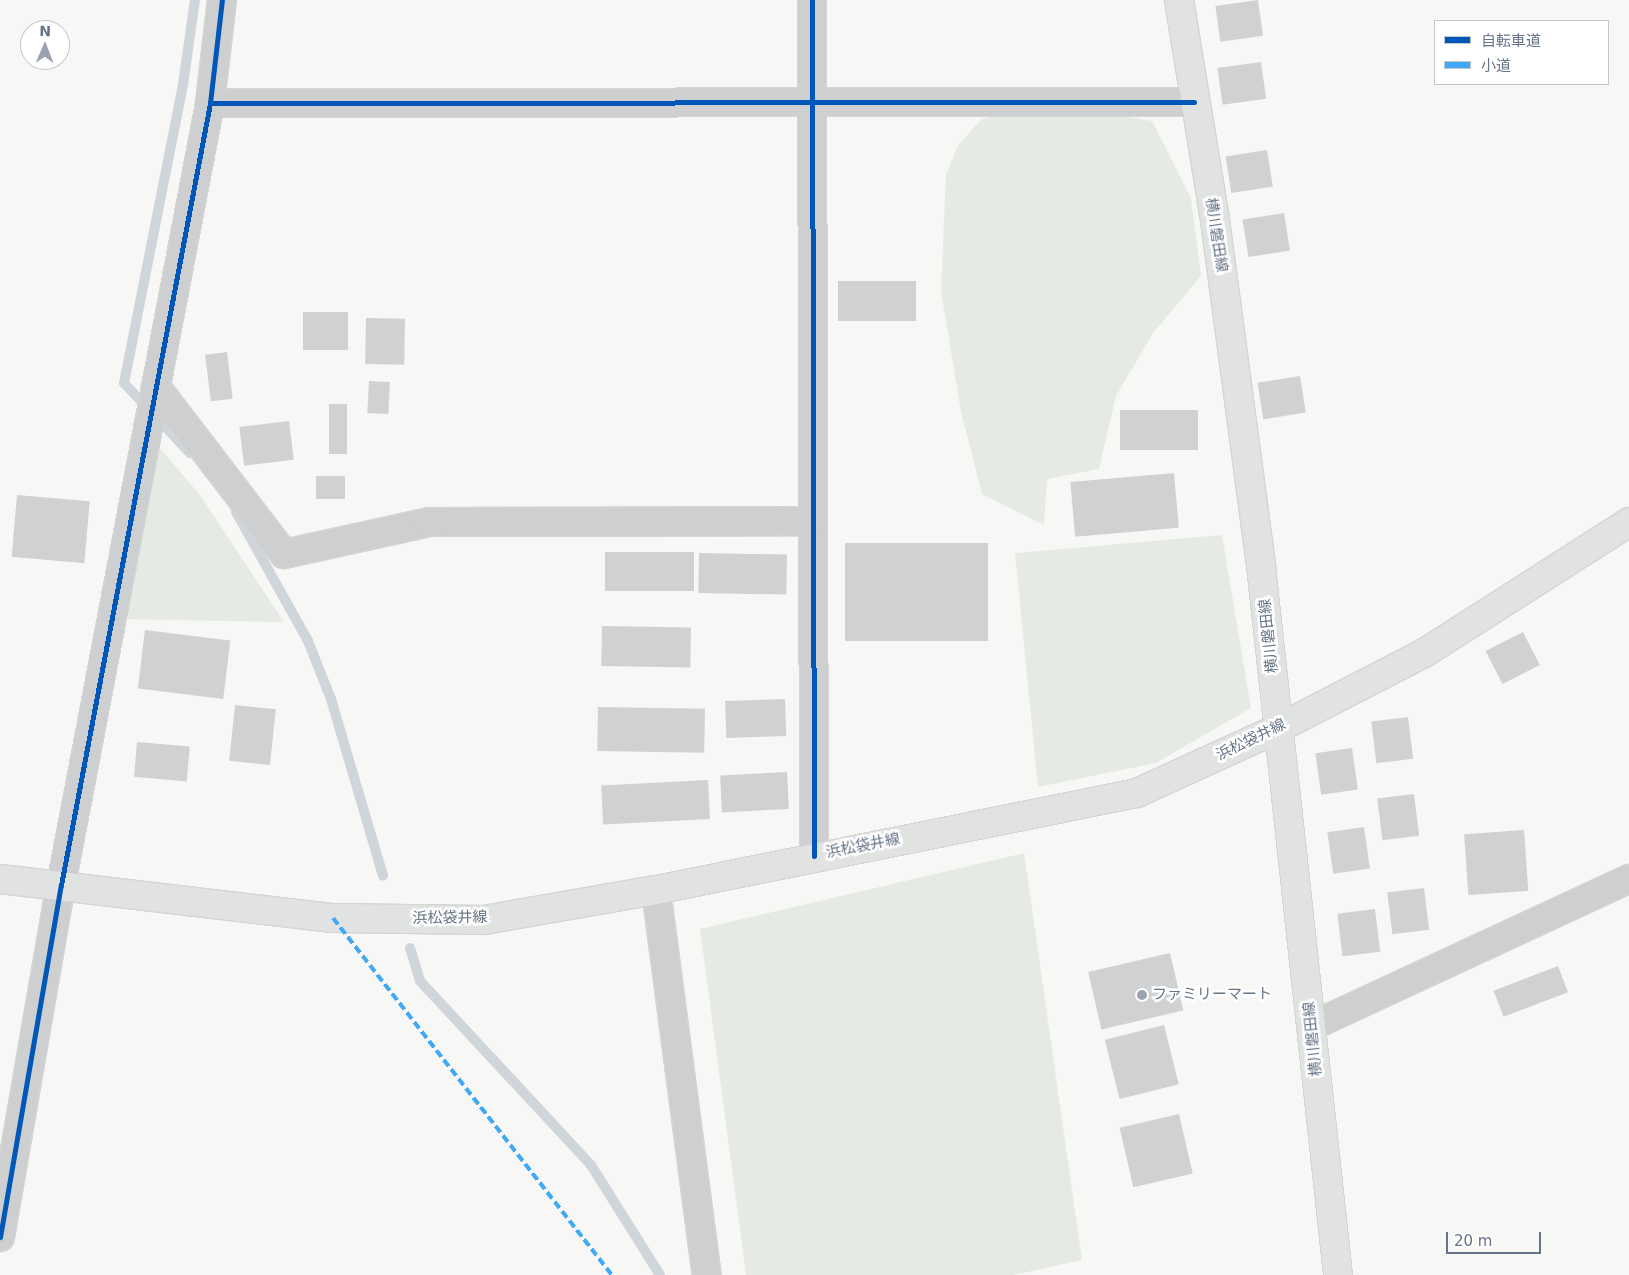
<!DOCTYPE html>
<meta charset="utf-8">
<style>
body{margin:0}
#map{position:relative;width:1629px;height:1275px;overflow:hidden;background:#f7f7f6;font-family:"DejaVu Sans","Noto Sans JP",sans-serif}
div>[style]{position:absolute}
.green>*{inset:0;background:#e6eae4}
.stream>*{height:10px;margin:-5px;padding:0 5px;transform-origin:5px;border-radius:5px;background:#cfd5d9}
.building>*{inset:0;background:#d0d1d2;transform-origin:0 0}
.roads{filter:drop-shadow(1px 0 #d4d5d5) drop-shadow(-1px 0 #d4d5d5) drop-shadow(0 1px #d4d5d5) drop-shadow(0 -1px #d4d5d5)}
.minor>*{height:28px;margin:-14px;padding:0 14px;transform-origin:14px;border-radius:14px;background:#cecfd1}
.major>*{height:28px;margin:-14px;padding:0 14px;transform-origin:14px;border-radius:14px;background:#e1e2e2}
.quiet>*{height:4px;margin-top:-2px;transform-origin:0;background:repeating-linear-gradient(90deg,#3fa9f5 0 8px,transparent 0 12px)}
.cycleway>*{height:5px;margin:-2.5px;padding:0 2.5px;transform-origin:2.5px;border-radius:2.5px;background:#0057b8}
.dots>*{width:14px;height:14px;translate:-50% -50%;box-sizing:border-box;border:2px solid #fff;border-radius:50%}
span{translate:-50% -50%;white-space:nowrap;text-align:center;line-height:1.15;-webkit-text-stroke:5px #fff;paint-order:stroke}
.street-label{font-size:15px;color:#667487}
.poi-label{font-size:15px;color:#667487}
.left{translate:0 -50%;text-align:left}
.legend{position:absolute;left:1434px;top:20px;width:175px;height:65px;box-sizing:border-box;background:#fff;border:1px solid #c2c7cf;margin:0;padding:6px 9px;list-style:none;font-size:15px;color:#667487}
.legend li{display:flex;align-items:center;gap:10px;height:25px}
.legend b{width:25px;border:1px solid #c2c7cf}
.north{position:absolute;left:20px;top:20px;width:50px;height:50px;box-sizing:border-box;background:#fff;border:1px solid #c2c7cf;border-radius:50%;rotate:1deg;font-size:14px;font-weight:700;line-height:20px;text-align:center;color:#667487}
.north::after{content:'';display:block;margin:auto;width:18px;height:22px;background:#99a2ae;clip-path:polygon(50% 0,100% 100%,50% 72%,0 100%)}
.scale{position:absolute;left:1446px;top:1232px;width:95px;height:22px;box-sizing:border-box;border:2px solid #667487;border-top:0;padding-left:6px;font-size:15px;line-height:18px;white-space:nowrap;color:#667487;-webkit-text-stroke:4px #fff;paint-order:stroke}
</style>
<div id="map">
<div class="green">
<div style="clip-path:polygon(1041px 102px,1152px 121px,1191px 198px,1201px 276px,1153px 333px,1116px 396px,1099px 469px,1047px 479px,1044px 525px,982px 494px,961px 412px,941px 291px,946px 175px,958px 145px,982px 119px)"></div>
<div style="clip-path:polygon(147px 433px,200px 495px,284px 622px,112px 619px)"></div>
<div style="clip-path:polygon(1222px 535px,1251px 708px,1156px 763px,1038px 787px,1015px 553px)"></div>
<div style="clip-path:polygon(1024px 853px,1082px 1260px,1014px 1275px,746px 1275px,700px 929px)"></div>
</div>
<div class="stream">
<div style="left:190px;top:453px;width:96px;rotate:-133.3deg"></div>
<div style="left:124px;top:383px;width:304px;rotate:-78.8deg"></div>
<div style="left:183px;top:85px;width:86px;rotate:-82deg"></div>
<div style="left:236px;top:512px;width:148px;rotate:60.8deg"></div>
<div style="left:308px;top:641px;width:62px;rotate:68.4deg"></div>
<div style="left:331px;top:699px;width:184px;rotate:73.6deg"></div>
<div style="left:410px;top:948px;width:34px;rotate:73deg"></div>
<div style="left:420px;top:981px;width:251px;rotate:47.1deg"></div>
<div style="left:591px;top:1165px;width:130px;rotate:57.9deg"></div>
</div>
<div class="building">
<div style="left:1258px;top:0;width:36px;height:43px;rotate:82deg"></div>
<div style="left:1261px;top:62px;width:37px;height:44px;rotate:82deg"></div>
<div style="left:1267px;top:150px;width:37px;height:42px;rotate:81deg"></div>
<div style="left:1284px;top:213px;width:38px;height:42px;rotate:81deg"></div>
<div style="left:838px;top:281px;width:78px;height:40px"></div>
<div style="left:303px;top:312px;width:45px;height:38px"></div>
<div style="left:366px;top:318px;width:39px;height:46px;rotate:1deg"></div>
<div style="left:227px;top:352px;width:47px;height:22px;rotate:83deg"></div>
<div style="left:1300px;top:376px;width:37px;height:43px;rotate:81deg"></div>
<div style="left:369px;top:381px;width:21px;height:32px;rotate:3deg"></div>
<div style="left:329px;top:404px;width:18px;height:50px"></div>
<div style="left:1120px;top:410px;width:78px;height:40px"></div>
<div style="left:289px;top:421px;width:39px;height:50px;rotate:83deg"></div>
<div style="left:1174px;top:473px;width:55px;height:104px;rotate:85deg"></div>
<div style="left:345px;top:476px;width:23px;height:29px;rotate:90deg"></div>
<div style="left:17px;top:495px;width:73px;height:62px;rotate:5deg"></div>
<div style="left:988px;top:543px;width:98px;height:143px;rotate:90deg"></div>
<div style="left:605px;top:552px;width:89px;height:39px"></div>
<div style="left:699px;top:553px;width:88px;height:40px;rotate:1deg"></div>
<div style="left:602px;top:626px;width:89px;height:40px;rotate:1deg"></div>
<div style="left:145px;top:630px;width:86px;height:59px;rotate:7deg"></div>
<div style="left:1523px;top:632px;width:37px;height:42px;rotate:63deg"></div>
<div style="left:785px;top:699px;width:37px;height:60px;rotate:88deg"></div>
<div style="left:235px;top:705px;width:41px;height:56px;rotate:6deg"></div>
<div style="left:598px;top:707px;width:107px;height:44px;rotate:1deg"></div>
<div style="left:1408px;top:717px;width:42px;height:37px;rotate:83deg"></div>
<div style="left:137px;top:742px;width:53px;height:35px;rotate:5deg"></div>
<div style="left:1352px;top:748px;width:42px;height:37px;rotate:82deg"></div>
<div style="left:787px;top:772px;width:37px;height:67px;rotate:87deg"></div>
<div style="left:708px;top:780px;width:39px;height:107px;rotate:87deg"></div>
<div style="left:1414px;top:794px;width:42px;height:37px;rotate:83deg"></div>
<div style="left:1364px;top:827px;width:42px;height:37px;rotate:82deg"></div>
<div style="left:1524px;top:830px;width:61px;height:60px;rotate:86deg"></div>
<div style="left:1424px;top:888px;width:42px;height:37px;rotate:83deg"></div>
<div style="left:1375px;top:909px;width:43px;height:38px;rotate:83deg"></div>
<div style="left:1170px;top:953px;width:59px;height:84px;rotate:77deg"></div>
<div style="left:1558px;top:966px;width:28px;height:69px;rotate:69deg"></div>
<div style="left:1164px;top:1025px;width:61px;height:61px;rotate:76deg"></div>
<div style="left:1179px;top:1114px;width:61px;height:61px;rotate:77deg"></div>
</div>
<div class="roads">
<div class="minor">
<div style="left:812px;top:0;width:856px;rotate:89.87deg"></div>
<div style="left:210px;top:103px;width:984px;rotate:-0.06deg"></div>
<div style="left:156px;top:387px;width:210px;rotate:52.5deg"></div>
<div style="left:284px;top:554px;width:148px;rotate:-12.4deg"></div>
<div style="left:429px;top:522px;width:384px;rotate:-0.1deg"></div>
<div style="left:656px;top:890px;width:388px;rotate:82.5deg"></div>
<div style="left:1312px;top:1026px;width:349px;rotate:-24.9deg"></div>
<div style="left:0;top:1237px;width:357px;rotate:-80.2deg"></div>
<div style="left:61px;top:885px;width:796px;rotate:-79.21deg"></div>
<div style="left:210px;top:103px;width:104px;rotate:-83.4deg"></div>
</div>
<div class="major">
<div style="left:1179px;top:0;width:223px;rotate:80.7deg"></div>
<div style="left:1215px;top:220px;width:349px;rotate:82.4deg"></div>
<div style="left:1261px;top:566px;width:713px;rotate:83.8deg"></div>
<div style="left:0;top:879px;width:335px;rotate:6.7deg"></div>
<div style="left:333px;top:918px;width:151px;rotate:0.8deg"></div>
<div style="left:484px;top:920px;width:175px;rotate:-9.9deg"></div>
<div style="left:656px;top:890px;width:491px;rotate:-11.4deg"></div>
<div style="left:1137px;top:793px;width:156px;rotate:-24.6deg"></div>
<div style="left:1279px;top:728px;width:165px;rotate:-27.3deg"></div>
<div style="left:1426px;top:652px;width:241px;rotate:-32.6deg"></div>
</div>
</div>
<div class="quiet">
<div style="left:333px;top:918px;width:453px;rotate:52deg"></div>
</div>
<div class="cycleway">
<div style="left:812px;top:0;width:856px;rotate:89.87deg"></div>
<div style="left:210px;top:103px;width:984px;rotate:-0.06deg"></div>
<div style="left:0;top:1237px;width:357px;rotate:-80.2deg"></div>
<div style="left:61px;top:885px;width:796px;rotate:-79.21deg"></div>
<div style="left:210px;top:103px;width:104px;rotate:-83.4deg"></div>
</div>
<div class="dots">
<div style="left:1142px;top:995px;background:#99a2ae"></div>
</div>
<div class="street-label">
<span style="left:1216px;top:235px;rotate:81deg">横川磐田線</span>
<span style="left:1269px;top:636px;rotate:-96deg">横川磐田線</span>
<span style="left:1251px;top:740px;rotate:-26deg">浜松袋井線</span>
<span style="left:863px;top:846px;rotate:-11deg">浜松袋井線</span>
<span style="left:450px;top:918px;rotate:-1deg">浜松袋井線</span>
<span style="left:1313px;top:1039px;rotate:-96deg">横川磐田線</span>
</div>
<div class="poi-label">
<span class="left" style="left:1152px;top:995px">ファミリーマート</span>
</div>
<ul class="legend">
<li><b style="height:6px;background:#0057b8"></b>自転車道</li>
<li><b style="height:6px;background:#3fa9f5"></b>小道</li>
</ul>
<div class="north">N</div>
<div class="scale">20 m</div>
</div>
